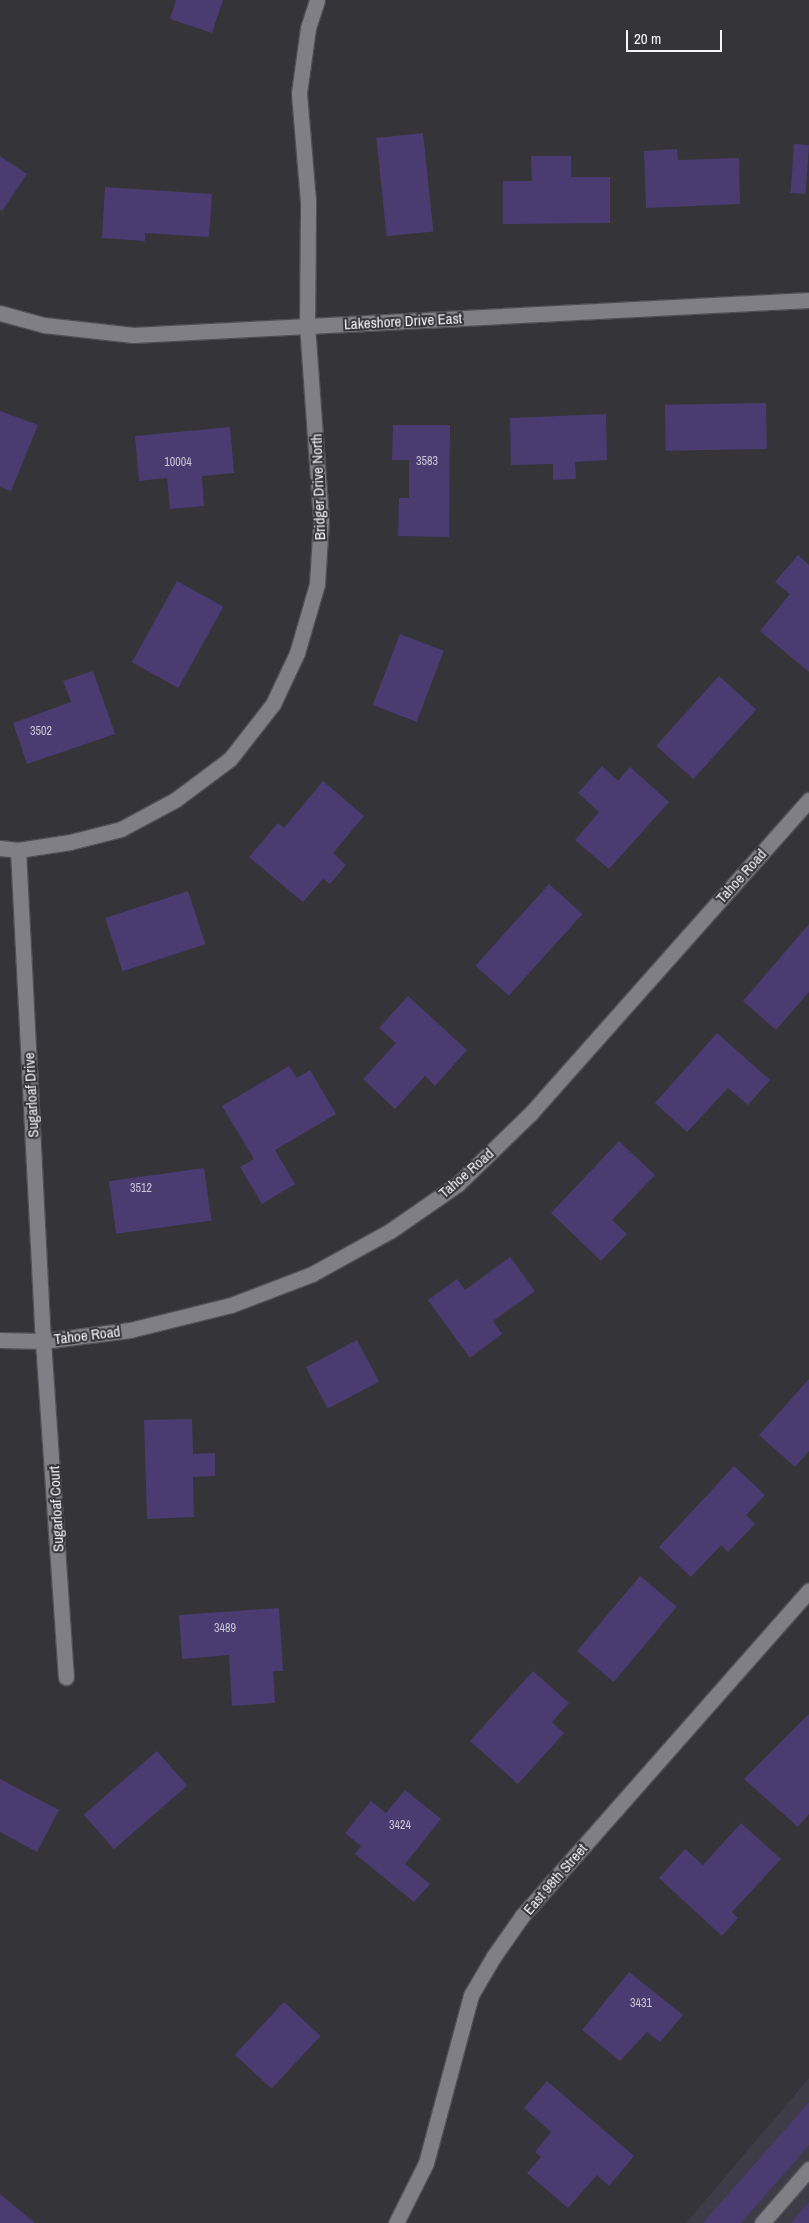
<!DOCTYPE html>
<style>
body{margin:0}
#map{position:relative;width:809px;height:2223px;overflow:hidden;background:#353439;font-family:"Archivo Narrow",sans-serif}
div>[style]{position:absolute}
.built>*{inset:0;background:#3e3c47}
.building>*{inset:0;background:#4a3c71;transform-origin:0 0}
.roads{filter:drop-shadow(1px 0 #505054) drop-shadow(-1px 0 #505054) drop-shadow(0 1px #505054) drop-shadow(0 -1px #505054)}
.minor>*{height:15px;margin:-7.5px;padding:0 7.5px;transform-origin:7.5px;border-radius:7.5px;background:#807f85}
span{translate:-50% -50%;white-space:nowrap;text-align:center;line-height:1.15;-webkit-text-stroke:4px #353439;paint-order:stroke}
.number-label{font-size:12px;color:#cac6d6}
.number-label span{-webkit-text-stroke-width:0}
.street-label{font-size:15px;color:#f5f4f7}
.scale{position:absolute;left:626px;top:30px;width:96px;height:22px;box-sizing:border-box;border:2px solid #f5f4f7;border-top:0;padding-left:6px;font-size:15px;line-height:18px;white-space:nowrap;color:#f5f4f7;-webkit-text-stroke:4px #353439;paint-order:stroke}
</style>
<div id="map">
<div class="built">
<div style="clip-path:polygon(809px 2078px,809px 2223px,686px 2223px)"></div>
</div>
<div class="building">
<div style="clip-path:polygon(176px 0,223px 0,212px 33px,170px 19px)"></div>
<div style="left:423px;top:133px;width:99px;height:47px;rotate:84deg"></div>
<div style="left:794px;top:144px;width:15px;height:49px;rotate:4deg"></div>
<div style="clip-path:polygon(677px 149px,678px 160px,739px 158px,740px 204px,646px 208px,644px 151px)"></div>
<div style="clip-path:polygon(0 156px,27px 174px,2px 211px,0 210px)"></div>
<div style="clip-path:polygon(531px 156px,571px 156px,571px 177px,610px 177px,610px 223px,503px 224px,503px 181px,532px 181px)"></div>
<div style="clip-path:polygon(105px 187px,212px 194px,209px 237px,145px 233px,145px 241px,102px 238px)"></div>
<div style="left:766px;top:403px;width:46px;height:101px;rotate:89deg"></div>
<div style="clip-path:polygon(0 411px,38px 425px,11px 491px,0 487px)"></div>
<div style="clip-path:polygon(606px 414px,607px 460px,575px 462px,576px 479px,553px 480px,553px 464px,511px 465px,510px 418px)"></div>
<div style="clip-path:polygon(393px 425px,450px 425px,449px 537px,398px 536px,399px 498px,409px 498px,409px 460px,392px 460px)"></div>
<div style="clip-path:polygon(230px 427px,234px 473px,202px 476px,204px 506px,170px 509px,167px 478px,139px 481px,135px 436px)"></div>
<div style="clip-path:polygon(798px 555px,809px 565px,809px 672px,760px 631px,790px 594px,775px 582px)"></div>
<div style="left:177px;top:581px;width:53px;height:93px;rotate:29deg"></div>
<div style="left:400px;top:634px;width:47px;height:76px;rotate:21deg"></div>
<div style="clip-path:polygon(93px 671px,115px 734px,27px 764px,13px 723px,71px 702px,63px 681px)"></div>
<div style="left:719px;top:676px;width:50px;height:94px;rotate:42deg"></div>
<div style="clip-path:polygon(602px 766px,618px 781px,630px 767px,669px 802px,609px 869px,575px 840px,599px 812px,578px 793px)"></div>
<div style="clip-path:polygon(323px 781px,364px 816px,333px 853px,346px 865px,330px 884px,323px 879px,303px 902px,249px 857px,278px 823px,284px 828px)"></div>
<div style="left:549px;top:884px;width:45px;height:110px;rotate:42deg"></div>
<div style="left:188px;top:891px;width:56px;height:87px;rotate:72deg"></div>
<div style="clip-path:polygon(809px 924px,809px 992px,776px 1030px,743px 1001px)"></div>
<div style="clip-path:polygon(408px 996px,467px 1050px,435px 1086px,425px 1076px,395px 1109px,363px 1079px,396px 1043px,379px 1028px)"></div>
<div style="clip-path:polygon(717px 1033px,770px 1080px,748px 1105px,728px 1088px,687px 1132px,655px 1103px)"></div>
<div style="clip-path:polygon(289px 1066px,297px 1078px,310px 1070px,336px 1114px,275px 1150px,295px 1184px,262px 1204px,240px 1167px,254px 1159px,222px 1106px)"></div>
<div style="clip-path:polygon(619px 1141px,655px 1175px,612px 1220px,627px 1234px,601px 1261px,551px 1213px)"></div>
<div style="left:204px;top:1168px;width:53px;height:96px;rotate:82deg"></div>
<div style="clip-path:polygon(510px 1257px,535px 1291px,493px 1321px,502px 1334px,470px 1358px,428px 1300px,457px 1279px,465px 1290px)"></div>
<div style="left:357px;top:1340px;width:47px;height:58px;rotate:62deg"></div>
<div style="clip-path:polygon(809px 1379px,809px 1451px,795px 1467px,759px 1435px)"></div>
<div style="clip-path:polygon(192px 1419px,193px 1454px,215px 1453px,215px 1476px,193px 1477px,194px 1517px,147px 1519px,144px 1420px)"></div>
<div style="clip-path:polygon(734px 1466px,765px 1495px,746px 1515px,755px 1524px,728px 1552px,721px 1545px,691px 1577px,659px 1547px)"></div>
<div style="left:640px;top:1576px;width:48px;height:98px;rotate:40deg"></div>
<div style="clip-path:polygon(279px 1608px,283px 1671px,273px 1671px,275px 1703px,232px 1706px,229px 1655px,182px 1659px,179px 1615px)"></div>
<div style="clip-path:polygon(533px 1671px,569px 1703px,552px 1722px,564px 1733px,518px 1784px,470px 1741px)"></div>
<div style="clip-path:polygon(809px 1714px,809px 1814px,798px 1827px,744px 1779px)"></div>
<div style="left:157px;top:1751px;width:46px;height:97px;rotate:49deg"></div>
<div style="clip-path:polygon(0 1779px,59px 1810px,37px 1852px,0 1832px)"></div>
<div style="clip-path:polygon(405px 1790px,441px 1819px,405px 1864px,430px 1884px,414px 1902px,355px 1854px,361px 1846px,345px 1833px,371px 1801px,386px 1813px)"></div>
<div style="clip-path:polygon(741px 1823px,781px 1859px,732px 1912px,738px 1918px,722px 1936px,659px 1878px,685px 1849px,703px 1865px)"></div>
<div style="clip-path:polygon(629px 1972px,683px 2015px,660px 2042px,647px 2032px,620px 2061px,582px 2030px)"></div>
<div style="left:284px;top:2002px;width:50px;height:72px;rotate:43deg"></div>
<div style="clip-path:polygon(547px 2081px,634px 2156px,609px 2186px,597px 2175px,568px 2208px,527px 2173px,541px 2157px,535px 2152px,551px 2132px,524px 2108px)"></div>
<div style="clip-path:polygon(809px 2102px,809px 2145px,741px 2223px,703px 2223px)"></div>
<div style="clip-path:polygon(0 2194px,35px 2223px,0 2223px)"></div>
<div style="clip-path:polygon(809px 2202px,809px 2223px,791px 2223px)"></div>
</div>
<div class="roads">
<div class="minor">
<div style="left:0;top:313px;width:46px;rotate:15.3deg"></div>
<div style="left:44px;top:325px;width:90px;rotate:6.4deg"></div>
<div style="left:133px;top:335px;width:677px;rotate:-2.96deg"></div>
<div style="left:0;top:848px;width:18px;rotate:6deg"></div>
<div style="left:18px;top:850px;width:53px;rotate:-8.7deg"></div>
<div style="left:70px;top:842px;width:53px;rotate:-14.3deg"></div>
<div style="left:121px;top:829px;width:61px;rotate:-28.2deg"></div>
<div style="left:175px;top:800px;width:69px;rotate:-36.7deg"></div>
<div style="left:230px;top:759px;width:70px;rotate:-52deg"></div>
<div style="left:273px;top:704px;width:56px;rotate:-64.8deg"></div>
<div style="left:297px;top:653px;width:72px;rotate:-73.8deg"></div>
<div style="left:317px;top:584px;width:64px;rotate:-86.4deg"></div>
<div style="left:321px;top:520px;width:195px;rotate:-94.1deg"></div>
<div style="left:307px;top:326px;width:125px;rotate:-89.5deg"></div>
<div style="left:308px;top:201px;width:108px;rotate:-94.8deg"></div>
<div style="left:299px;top:93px;width:66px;rotate:-82.1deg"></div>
<div style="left:308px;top:28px;width:29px;rotate:-72deg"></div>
<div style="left:18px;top:850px;width:492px;rotate:87.1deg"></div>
<div style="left:43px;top:1341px;width:337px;rotate:86.1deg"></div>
<div style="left:0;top:1340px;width:43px;rotate:1.3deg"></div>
<div style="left:43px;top:1341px;width:88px;rotate:-7.2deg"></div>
<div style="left:130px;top:1330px;width:104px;rotate:-13.9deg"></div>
<div style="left:231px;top:1305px;width:87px;rotate:-20.9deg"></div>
<div style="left:312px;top:1274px;width:89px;rotate:-28.9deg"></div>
<div style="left:390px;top:1231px;width:83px;rotate:-34.7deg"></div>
<div style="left:458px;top:1184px;width:102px;rotate:-44.2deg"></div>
<div style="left:531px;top:1113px;width:419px;rotate:-48.4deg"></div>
<div style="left:396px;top:2223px;width:67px;rotate:-63.4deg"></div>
<div style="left:426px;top:2163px;width:174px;rotate:-75deg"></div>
<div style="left:471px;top:1995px;width:45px;rotate:-59.5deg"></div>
<div style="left:494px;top:1956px;width:49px;rotate:-55deg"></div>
<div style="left:522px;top:1916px;width:434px;rotate:-48.6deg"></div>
<div style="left:762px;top:2223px;width:72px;rotate:-49deg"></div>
</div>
</div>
<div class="number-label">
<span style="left:427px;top:462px">3583</span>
<span style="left:178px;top:463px">10004</span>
<span style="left:41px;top:732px">3502</span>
<span style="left:141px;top:1189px">3512</span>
<span style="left:225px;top:1629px">3489</span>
<span style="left:400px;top:1826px">3424</span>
<span style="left:641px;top:2004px">3431</span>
</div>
<div class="street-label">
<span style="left:403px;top:321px;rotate:-3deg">Lakeshore Drive East</span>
<span style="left:318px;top:487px;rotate:-92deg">Bridger Drive North</span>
<span style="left:741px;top:876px;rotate:-48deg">Tahoe Road</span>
<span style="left:31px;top:1095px;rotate:-93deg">Sugarloaf Drive</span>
<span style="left:466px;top:1173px;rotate:-41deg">Tahoe Road</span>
<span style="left:87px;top:1335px;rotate:-7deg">Tahoe Road</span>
<span style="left:56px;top:1509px;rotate:-93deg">Sugarloaf Court</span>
<span style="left:555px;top:1879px;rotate:-49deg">East 98th Street</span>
</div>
<div class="scale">20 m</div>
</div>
